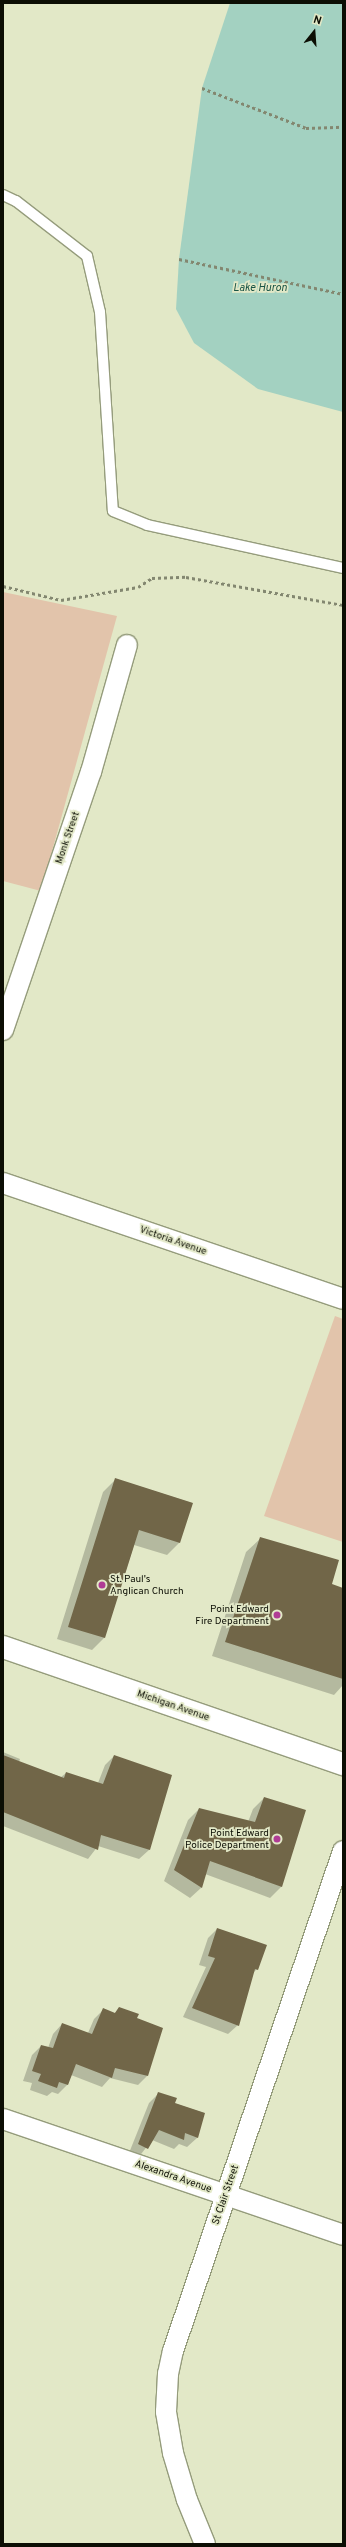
<!DOCTYPE html>
<style>
body{margin:0}
#map{position:relative;width:346px;height:2547px;overflow:hidden;background:#e2e8c7;font-family:Overpass,sans-serif}
div>[style]{position:absolute}
.green>*{inset:0;background:#e2c4ab}
.water>*{inset:0;background:#a3d1c1}
.shadow>*{inset:0;background:#0003}
.building>*{inset:0;background:#716648}
.path>*{height:2.5px;margin-top:-1.25px;transform-origin:0;background:repeating-linear-gradient(90deg,#838770 0 3px,transparent 0 6px)}
.roads{filter:drop-shadow(1px 0 #959c7c) drop-shadow(-1px 0 #959c7c) drop-shadow(0 1px #959c7c) drop-shadow(0 -1px #959c7c)}
.service>*{height:10px;margin:-5px;padding:0 5px;transform-origin:5px;border-radius:5px;background:#fff}
.minor>*{height:20px;margin:-10px;padding:0 10px;transform-origin:10px;border-radius:10px;background:#fff}
.tertiary>*{height:22px;margin:-11px;padding:0 11px;transform-origin:11px;border-radius:11px;background:#fff}
.dots>*{width:11px;height:11px;translate:-50% -50%;box-sizing:border-box;border:2px solid #e2e8c7;border-radius:50%}
span{translate:-50% -50%;white-space:nowrap;text-align:center;line-height:1.15;-webkit-text-stroke:3.5px #e2e8c7;paint-order:stroke}
.street-label{font-size:10px;color:#0c0e04}
.poi-label{font-size:10px;color:#0c0e04}
.left{translate:0 -50%;text-align:left}
.right{translate:-100% -50%;text-align:right}
.water-label{font-size:11px;color:#195445;font-style:italic}
.frame{position:absolute;inset:0;border:4px solid #0c0e04;pointer-events:none}
.north{position:absolute;left:294px;top:12px;width:40px;height:40px;-webkit-text-stroke:3px #e2e8c7;paint-order:stroke;rotate:17deg;font-size:11px;font-weight:700;line-height:16px;text-align:center;color:#0c0e04}
.north::after{content:'';display:block;margin:auto;width:14px;height:18px;background:#0c0e04;clip-path:polygon(50% 0,100% 100%,50% 72%,0 100%)}
</style>
<div id="map">
<div class="green">
<div style="clip-path:polygon(3px 592px,117px 616px,41px 891px,3px 881px)"></div>
<div style="clip-path:polygon(335px 1316px,343px 1319px,343px 1542px,264px 1516px)"></div>
</div>
<div class="water">
<div style="clip-path:polygon(230px 3px,343px 3px,343px 412px,258px 389px,194px 343px,176px 309px,179px 259px,202px 88px)"></div>
</div>
<div class="shadow">
<div style="clip-path:polygon(116px 1479px,192px 1503px,179px 1543px,167px 1555px,134px 1545px,104px 1638px,92px 1650px,57px 1639px,103px 1492px)"></div>
<div style="clip-path:polygon(261px 1538px,330px 1585px,343px 1589px,343px 1685px,334px 1695px,212px 1656px,246px 1552px)"></div>
<div style="clip-path:polygon(3px 1752px,20px 1759px,19px 1762px,61px 1777px,66px 1773px,98px 1783px,105px 1765px,114px 1756px,171px 1776px,149px 1850px,139px 1859px,98px 1846px,88px 1859px,3px 1826px)"></div>
<div style="clip-path:polygon(264px 1798px,304px 1811px,281px 1887px,270px 1898px,205px 1874px,201px 1888px,190px 1898px,164px 1881px,188px 1820px,199px 1809px,248px 1822px,253px 1809px)"></div>
<div style="clip-path:polygon(217px 1929px,257px 1969px,253px 1973px,238px 2025px,228px 2034px,183px 2017px,206px 1967px,199px 1965px,208px 1938px)"></div>
<div style="clip-path:polygon(119px 2008px,135px 2018px,147px 2076px,138px 2085px,110px 2078px,102px 2087px,71px 2075px,68px 2084px,58px 2094px,52px 2092px,47px 2096px,30px 2090px,32px 2083px,23px 2081px,32px 2055px,41px 2046px,48px 2048px,53px 2034px,62px 2024px,88px 2033px,94px 2019px,103px 2010px,114px 2014px)"></div>
<div style="clip-path:polygon(158px 2094px,173px 2103px,204px 2113px,197px 2138px,187px 2147px,179px 2144px,174px 2149px,152px 2140px,138px 2158px,129px 2153px,149px 2103px)"></div>
</div>
<div class="building">
<div style="clip-path:polygon(115px 1478px,193px 1503px,180px 1543px,139px 1530px,105px 1638px,68px 1627px)"></div>
<div style="clip-path:polygon(260px 1537px,339px 1560px,332px 1584px,343px 1588px,343px 1679px,225px 1642px)"></div>
<div style="clip-path:polygon(3px 1755px,64px 1778px,66px 1772px,103px 1784px,114px 1755px,172px 1775px,150px 1850px,101px 1835px,98px 1850px,3px 1812px)"></div>
<div style="clip-path:polygon(264px 1797px,306px 1810px,282px 1887px,210px 1861px,202px 1888px,174px 1870px,199px 1808px,255px 1822px)"></div>
<div style="clip-path:polygon(217px 1928px,267px 1945px,258px 1970px,255px 1969px,239px 2026px,192px 2008px,215px 1958px,208px 1956px)"></div>
<div style="clip-path:polygon(119px 2007px,139px 2014px,137px 2018px,163px 2028px,148px 2076px,115px 2068px,112px 2078px,76px 2064px,68px 2085px,59px 2082px,57px 2088px,38px 2081px,41px 2074px,32px 2071px,41px 2045px,53px 2048px,62px 2023px,92px 2034px,103px 2008px,115px 2013px)"></div>
<div style="clip-path:polygon(158px 2092px,177px 2098px,175px 2103px,205px 2113px,198px 2138px,185px 2133px,184px 2140px,159px 2130px,148px 2149px,138px 2144px)"></div>
</div>
<div class="path">
<div style="left:202px;top:88px;width:111px;rotate:21deg"></div>
<div style="left:306px;top:128px;width:37px;rotate:-2deg"></div>
<div style="left:179px;top:259px;width:168px;rotate:12deg"></div>
<div style="left:3px;top:586px;width:60px;rotate:13.6deg"></div>
<div style="left:61px;top:600px;width:78px;rotate:-9.6deg"></div>
<div style="left:138px;top:587px;width:17px;rotate:-33deg"></div>
<div style="left:152px;top:578px;width:34px;rotate:-2deg"></div>
<div style="left:186px;top:577px;width:159px;rotate:10.1deg"></div>
</div>
<div class="roads">
<div class="service">
<div style="left:3px;top:195px;width:14px;rotate:25deg"></div>
<div style="left:16px;top:201px;width:90px;rotate:37.8deg"></div>
<div style="left:87px;top:256px;width:57px;rotate:76.9deg"></div>
<div style="left:100px;top:312px;width:199px;rotate:86.3deg"></div>
<div style="left:113px;top:511px;width:37px;rotate:22deg"></div>
<div style="left:147px;top:525px;width:201px;rotate:12.4deg"></div>
</div>
<div class="minor">
<div style="left:3px;top:1030px;width:273px;rotate:-71.2deg"></div>
<div style="left:91px;top:772px;width:132px;rotate:-74.2deg"></div>
<div style="left:3px;top:1183px;width:359px;rotate:18.8deg"></div>
<div style="left:3px;top:2119px;width:359px;rotate:18.8deg"></div>
<div style="left:205px;top:2544px;width:48px;rotate:-112.2deg"></div>
<div style="left:187px;top:2500px;width:49px;rotate:-106.6deg"></div>
<div style="left:173px;top:2453px;width:42px;rotate:-99.7deg"></div>
<div style="left:166px;top:2412px;width:38px;rotate:-87deg"></div>
<div style="left:168px;top:2374px;width:24px;rotate:-78deg"></div>
<div style="left:173px;top:2351px;width:528px;rotate:-71.22deg"></div>
</div>
<div class="tertiary">
<div style="left:3px;top:1647px;width:360px;rotate:19deg"></div>
</div>
</div>
<div class="dots">
<div style="left:102px;top:1585px;background:#b03c95"></div>
<div style="left:277px;top:1615px;background:#b03c95"></div>
<div style="left:277px;top:1839px;background:#b03c95"></div>
</div>
<div class="street-label">
<span style="left:68px;top:838px;rotate:-71deg">Monk Street</span>
<span style="left:173px;top:1241px;rotate:19deg">Victoria Avenue</span>
<span style="left:173px;top:1706px;rotate:19deg">Michigan Avenue</span>
<span style="left:173px;top:2177px;rotate:19deg">Alexandra Avenue</span>
<span style="left:226px;top:2195px;rotate:-71deg">St Clair Street</span>
</div>
<div class="poi-label">
<span class="left" style="left:110px;top:1585px">St. Paul's<br>Anglican Church</span>
<span class="right" style="left:269px;top:1615px">Point Edward<br>Fire Department</span>
<span class="right" style="left:269px;top:1839px">Point Edward<br>Police Department</span>
</div>
<div class="water-label">
<span style="left:260px;top:288px">Lake Huron</span>
</div>
<div class="frame"></div>
<div class="north">N</div>
</div>
